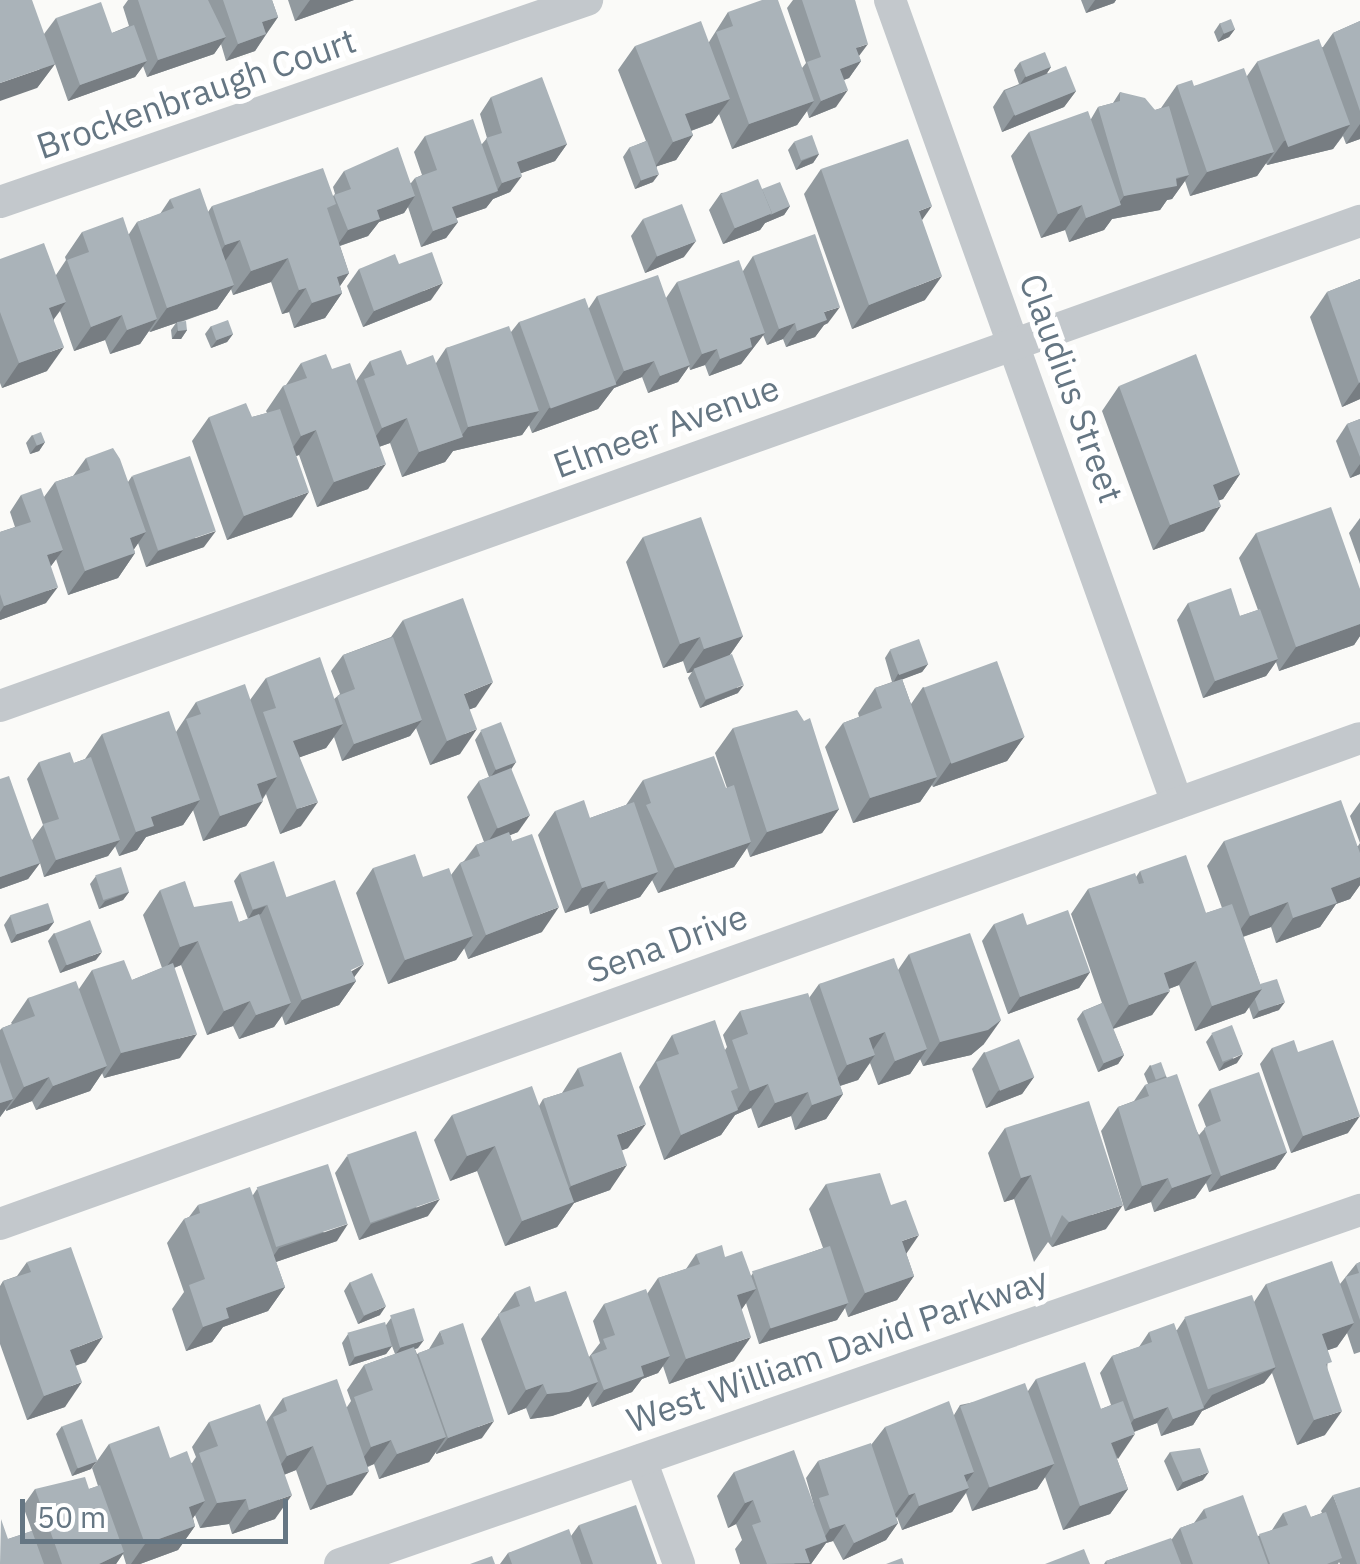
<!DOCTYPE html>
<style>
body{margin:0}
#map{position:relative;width:1360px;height:1564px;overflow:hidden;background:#fafaf8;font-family:"IBM Plex Sans",sans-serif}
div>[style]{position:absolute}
.street>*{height:32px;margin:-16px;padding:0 16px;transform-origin:16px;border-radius:16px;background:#c3c8cc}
.wall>*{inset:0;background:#929a9f}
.shaded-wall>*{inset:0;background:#777d82}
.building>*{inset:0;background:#aab3b9;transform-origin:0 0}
span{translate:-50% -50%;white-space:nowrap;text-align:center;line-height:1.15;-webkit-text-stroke:10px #fff;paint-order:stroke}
.street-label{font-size:35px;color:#657683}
.scale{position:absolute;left:20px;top:1499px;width:268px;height:45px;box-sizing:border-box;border:5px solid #657683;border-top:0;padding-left:12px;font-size:30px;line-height:35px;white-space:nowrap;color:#657683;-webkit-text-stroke:8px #fff;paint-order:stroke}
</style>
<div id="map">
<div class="street">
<div style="left:890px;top:0;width:853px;rotate:70.33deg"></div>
<div style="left:0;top:202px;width:621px;rotate:-18.99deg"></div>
<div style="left:0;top:706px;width:1444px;rotate:-19.63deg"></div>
<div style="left:0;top:1224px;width:1444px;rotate:-19.66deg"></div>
<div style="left:641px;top:1460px;width:111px;rotate:69.9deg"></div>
<div style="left:340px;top:1564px;width:1080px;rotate:-19.14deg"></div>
</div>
<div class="wall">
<div style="clip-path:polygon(128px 0,272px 0,278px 17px,255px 51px,226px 61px,221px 44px,214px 54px,147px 77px,143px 66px,135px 77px,68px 101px,55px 64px,37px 88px,44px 34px,56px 18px,112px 33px,129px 26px,123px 7px)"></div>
<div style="clip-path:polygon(288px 0,354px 0,295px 21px)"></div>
<div style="clip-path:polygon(793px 0,855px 0,859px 56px,861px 61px,849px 78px,844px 80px,836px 107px,809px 118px,807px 111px,797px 125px,732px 149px,719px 114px,712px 123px,691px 131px,693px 135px,676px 160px,657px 166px,653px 182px,635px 189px,623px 157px,629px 148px,646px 141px,618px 70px,635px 46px,709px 42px,728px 12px,802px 68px,806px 63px,787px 8px)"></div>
<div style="clip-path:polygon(1081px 0,1116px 0,1114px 3px,1086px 13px)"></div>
<div style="clip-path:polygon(1360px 21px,1360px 139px,1346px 144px,1343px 136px,1333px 149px,1267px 165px,1266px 163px,1257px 176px,1190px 196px,1185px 181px,1172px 199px,1167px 200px,1160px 210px,1112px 219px,1104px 230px,1069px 242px,1065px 230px,1041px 238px,1011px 156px,1029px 132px,1091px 119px,1098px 107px,1113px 103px,1120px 92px,1155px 110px,1161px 108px,1177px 85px,1194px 86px,1247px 76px,1257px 62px,1323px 47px,1333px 33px)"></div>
<div style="clip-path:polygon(1220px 23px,1235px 29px,1229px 37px,1218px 42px,1214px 32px)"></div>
<div style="clip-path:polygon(1020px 62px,1051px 67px,1047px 73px,1076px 91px,1064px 107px,1002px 132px,993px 107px,1004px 90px,1019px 84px,1014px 70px)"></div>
<div style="clip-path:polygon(491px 97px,567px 144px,555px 161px,521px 173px,510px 192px,493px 199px,486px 208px,456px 218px,458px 222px,446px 238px,421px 247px,408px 207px,404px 213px,379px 222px,368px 236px,340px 246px,349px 273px,340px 286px,342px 293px,325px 318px,294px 328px,289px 312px,282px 314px,271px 282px,233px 295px,231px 289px,217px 309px,181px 322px,187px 330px,181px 339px,172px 339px,171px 330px,176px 323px,150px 332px,149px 331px,140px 344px,110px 354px,105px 340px,74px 351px,60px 311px,54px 319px,47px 371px,2px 388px,0 383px,0 259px,56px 275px,66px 260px,65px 257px,82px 232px,129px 234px,137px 222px,160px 214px,170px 199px,208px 212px,212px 206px,333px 196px,335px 194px,333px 187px,344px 171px,411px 183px,415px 178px,422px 175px,414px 152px,425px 136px,482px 144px,487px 138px,480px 114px)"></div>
<div style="clip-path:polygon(794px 142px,819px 154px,813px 163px,796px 170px,788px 150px)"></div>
<div style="clip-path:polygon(821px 169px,925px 300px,852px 329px,804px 194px)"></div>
<div style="clip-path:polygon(762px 189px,790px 206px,784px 215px,765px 223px,760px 230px,723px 244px,709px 210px,721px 193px)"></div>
<div style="clip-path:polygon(643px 219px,684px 257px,645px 273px,631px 236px)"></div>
<div style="clip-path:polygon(753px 256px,828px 323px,824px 325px,815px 337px,786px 347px,783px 339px,767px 345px,763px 335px,741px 364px,709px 376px,705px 365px,690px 370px,689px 366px,678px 382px,648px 393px,642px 377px,614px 388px,598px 409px,532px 433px,529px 425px,522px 435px,453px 451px,445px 462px,402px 477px,390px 443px,379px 447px,368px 489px,317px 507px,299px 455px,296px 456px,292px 517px,227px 540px,192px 441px,209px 417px,252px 417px,267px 413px,266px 411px,283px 386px,286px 385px,301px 363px,332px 369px,356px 381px,370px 361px,407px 365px,436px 363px,446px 348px,511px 332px,519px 322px,589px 308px,597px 296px,666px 298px,677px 282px,743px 271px)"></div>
<div style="clip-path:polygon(399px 264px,431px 300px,363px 327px,347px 286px,359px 269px)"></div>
<div style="clip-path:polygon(1360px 279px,1360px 399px,1342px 407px,1310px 317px,1327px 292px)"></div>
<div style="clip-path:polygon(211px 326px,233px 334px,227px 342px,211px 348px,205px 334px)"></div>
<div style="clip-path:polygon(1119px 386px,1240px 474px,1223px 499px,1219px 500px,1204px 531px,1153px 550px,1102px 411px)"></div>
<div style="clip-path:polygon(1360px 419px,1360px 474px,1350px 478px,1336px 441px,1347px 424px)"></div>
<div style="clip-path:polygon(32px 435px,45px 442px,39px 451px,30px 454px,26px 443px)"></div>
<div style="clip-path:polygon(86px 458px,128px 482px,132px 476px,204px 547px,146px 567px,138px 543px,134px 549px,135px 553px,118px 578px,68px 595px,56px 559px,51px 566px,46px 603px,0 620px,0 532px,15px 527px,10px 512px,21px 495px,44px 497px,55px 482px,73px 476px)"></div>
<div style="clip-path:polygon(1360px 518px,1360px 564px,1349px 533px)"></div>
<div style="clip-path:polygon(1256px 533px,1360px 589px,1360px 636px,1354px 645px,1279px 671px,1276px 662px,1266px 676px,1203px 698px,1177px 620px,1188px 603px,1240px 616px,1258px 610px,1239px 558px)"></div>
<div style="clip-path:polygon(643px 537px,743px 636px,730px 655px,738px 693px,700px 708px,688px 678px,692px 672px,687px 673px,683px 661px,663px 668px,626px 562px)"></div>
<div style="clip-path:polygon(403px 620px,476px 707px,470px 709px,460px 754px,430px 765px,416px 728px,410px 736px,342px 761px,334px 737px,326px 748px,300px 757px,301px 826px,280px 834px,266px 794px,246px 826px,203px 841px,193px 810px,183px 825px,146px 837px,137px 850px,119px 856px,115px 846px,108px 856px,44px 877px,40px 863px,28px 879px,0 889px,0 779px,32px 840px,43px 825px,27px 779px,39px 762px,74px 763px,85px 759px,102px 734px,176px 732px,196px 702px,250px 700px,266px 678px,334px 699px,340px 694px,331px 671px,343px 655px,391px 637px)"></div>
<div style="clip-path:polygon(890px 650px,928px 664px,922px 672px,902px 679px,911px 704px,923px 687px,1024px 737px,1007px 761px,933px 787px,932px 785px,920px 802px,853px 823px,825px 747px,843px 723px,859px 717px,858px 713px,875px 688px,892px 682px,885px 658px)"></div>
<div style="clip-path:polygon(733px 728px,839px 809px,822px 833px,750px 857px,747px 848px,734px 867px,658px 893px,652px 880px,640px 897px,590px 914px,588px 905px,565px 913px,538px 835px,555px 811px,590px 818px,626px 805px,643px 780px,727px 788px,715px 753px)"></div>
<div style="clip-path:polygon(481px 731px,516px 762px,511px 768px,518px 832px,510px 835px,542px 932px,468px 959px,464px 948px,456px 960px,388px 984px,356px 893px,373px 868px,423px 877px,451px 875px,460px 863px,464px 861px,476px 845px,484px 842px,467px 797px,479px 781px,489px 777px,475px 740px)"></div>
<div style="clip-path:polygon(1360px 802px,1360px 885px,1350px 899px,1336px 904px,1320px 927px,1276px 943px,1271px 927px,1243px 937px,1260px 984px,1279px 1010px,1253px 1019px,1249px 1007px,1245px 1013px,1195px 1031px,1179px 985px,1169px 989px,1152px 1015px,1113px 1029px,1124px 1055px,1118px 1064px,1098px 1072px,1077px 1019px,1083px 1011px,1102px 1003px,1071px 914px,1088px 889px,1136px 877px,1140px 871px,1206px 913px,1222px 908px,1207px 866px,1224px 841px,1358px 846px,1360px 843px,1350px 816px)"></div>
<div style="clip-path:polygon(240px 873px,287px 898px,354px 977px,356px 981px,339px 1005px,285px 1025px,282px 1016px,274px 1027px,239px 1039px,233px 1026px,207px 1035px,181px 965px,174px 968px,180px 1058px,104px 1078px,102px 1073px,90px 1091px,36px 1110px,32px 1101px,6px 1111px,6px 1109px,0 1117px,0 1030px,2px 1028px,12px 1024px,11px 1023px,28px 998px,79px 989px,92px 970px,132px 980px,162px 968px,143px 915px,160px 890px,194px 907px,239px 922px,248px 919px,234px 881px)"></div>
<div style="clip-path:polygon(96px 876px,129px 892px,123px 900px,99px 909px,90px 884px)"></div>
<div style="clip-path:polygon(10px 916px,54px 922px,48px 930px,11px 943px,4px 925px)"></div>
<div style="clip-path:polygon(994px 924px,1027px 925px,1090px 972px,1079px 988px,1008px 1014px,982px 941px)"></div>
<div style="clip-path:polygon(54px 933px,96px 960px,60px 973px,48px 941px)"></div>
<div style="clip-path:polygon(909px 954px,984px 1044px,971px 1055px,923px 1066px,920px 1059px,910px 1074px,878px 1085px,870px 1063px,858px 1080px,840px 1086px,843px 1094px,826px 1119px,795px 1130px,791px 1116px,758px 1128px,751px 1108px,735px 1115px,721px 1135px,664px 1160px,639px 1087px,672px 1035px,725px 1050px,727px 1047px,723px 1035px,740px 1011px,809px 998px,819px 984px,898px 970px)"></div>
<div style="clip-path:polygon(1212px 1034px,1237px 1063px,1219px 1071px,1206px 1042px)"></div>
<div style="clip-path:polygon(1272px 1048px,1298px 1052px,1348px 1133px,1291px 1153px,1260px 1064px)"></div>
<div style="clip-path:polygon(984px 1052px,1034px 1077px,1022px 1094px,986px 1108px,972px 1069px)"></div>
<div style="clip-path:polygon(1150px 1065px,1166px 1076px,1199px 1135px,1206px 1127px,1198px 1105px,1210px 1089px,1287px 1152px,1275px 1169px,1209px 1192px,1206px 1183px,1195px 1198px,1154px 1212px,1151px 1202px,1125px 1211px,1101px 1131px,1118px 1107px,1134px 1101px,1145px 1085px,1148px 1084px,1144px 1074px)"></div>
<div style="clip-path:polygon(578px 1068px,628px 1148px,622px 1150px,610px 1190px,574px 1203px,557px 1227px,505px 1246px,477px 1171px,450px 1181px,434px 1140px,452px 1115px,539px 1106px,543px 1099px,562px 1093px)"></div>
<div style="clip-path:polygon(1005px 1128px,1106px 1229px,1052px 1247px,1048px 1242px,1034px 1262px,1014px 1199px,1004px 1202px,988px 1153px)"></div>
<div style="clip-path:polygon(347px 1156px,428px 1216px,359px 1240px,335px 1173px)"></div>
<div style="clip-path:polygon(826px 1184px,906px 1253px,914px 1276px,897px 1300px,848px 1317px,845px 1308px,837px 1320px,759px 1344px,746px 1303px,742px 1309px,734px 1361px,669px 1384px,663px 1366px,658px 1373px,642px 1379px,632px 1392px,592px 1407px,588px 1396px,581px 1406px,552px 1416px,530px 1419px,526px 1408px,508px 1415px,481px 1339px,515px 1292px,535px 1302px,589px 1357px,600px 1343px,593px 1321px,604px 1304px,647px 1294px,658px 1278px,686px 1269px,696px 1254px,725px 1257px,751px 1276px,753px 1273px,823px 1248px,809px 1209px)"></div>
<div style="clip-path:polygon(257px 1189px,337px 1241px,276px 1262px,285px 1287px,268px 1311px,223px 1327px,212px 1342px,186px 1351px,172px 1309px,184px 1292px,167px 1243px,184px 1219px,189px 1217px,198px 1205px,253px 1195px)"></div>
<div style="clip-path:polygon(27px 1262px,86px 1362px,76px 1365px,65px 1407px,27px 1420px,0 1344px,0 1286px,3px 1281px,17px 1276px)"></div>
<div style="clip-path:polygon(1360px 1262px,1360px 1352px,1354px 1354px,1347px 1333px,1337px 1347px,1328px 1350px,1325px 1435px,1297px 1445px,1272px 1373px,1264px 1383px,1202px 1411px,1193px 1425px,1161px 1436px,1157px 1423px,1134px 1432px,1117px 1459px,1128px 1489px,1110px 1514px,1063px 1530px,1045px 1477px,1037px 1489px,972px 1511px,966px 1493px,952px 1512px,902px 1530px,897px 1517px,896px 1518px,898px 1523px,886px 1540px,843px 1560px,833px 1541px,826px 1543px,811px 1564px,740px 1564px,735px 1549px,742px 1540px,736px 1524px,728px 1528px,717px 1496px,734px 1472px,814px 1506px,806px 1478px,818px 1461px,871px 1445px,885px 1427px,954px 1415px,960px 1405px,1028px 1391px,1036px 1379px,1101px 1409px,1111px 1405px,1100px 1373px,1112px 1356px,1139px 1347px,1149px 1332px,1177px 1330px,1185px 1318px,1254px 1302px,1266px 1284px,1340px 1284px,1356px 1264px)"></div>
<div style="clip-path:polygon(350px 1282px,380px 1315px,358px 1324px,344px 1291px)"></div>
<div style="clip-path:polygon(391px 1318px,418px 1348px,415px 1349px,417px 1354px,429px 1349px,440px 1331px,482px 1438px,436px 1454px,436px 1452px,429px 1462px,379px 1479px,374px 1464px,368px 1467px,352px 1495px,310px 1510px,296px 1470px,284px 1475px,275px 1519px,232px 1534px,229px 1524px,200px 1528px,195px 1515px,193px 1518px,195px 1526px,178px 1550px,140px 1564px,126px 1564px,123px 1554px,116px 1564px,0 1564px,8px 1539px,32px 1531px,23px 1506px,35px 1489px,89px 1489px,98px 1486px,92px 1468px,109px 1444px,192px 1463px,196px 1457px,192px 1447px,209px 1422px,266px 1422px,283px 1398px,347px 1407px,351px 1401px,347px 1390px,364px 1365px,395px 1354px,392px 1346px,386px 1354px,349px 1366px,342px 1343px,348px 1334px,386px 1325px)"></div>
<div style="clip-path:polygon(62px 1426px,91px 1469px,72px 1476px,56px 1434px)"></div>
<div style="clip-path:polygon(1170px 1452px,1203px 1480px,1177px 1491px,1164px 1461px)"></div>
<div style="clip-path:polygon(1333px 1495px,1360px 1564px,1340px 1564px,1339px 1562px,1338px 1564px,1104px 1564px,1106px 1561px,1172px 1539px,1180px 1528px,1194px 1523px,1204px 1509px,1258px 1536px,1272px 1530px,1283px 1513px,1311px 1517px,1322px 1513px,1321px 1511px)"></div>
<div style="clip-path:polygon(579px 1525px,657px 1564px,500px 1564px,508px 1553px,571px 1536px)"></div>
</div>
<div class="shaded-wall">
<div style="clip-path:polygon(310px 0,354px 0,295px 21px)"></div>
<div style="clip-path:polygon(1095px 0,1116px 0,1114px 3px,1086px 13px)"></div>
<div style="clip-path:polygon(278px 17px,266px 34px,262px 22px)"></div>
<div style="clip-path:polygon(1235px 29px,1229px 37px,1218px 42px,1224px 33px)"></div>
<div style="clip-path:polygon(266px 34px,255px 51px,226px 61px,238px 44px)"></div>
<div style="clip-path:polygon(226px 37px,214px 54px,147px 77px,158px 60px)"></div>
<div style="clip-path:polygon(868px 44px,856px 60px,856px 48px)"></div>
<div style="clip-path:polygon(147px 61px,135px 77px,68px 101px,80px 85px)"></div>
<div style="clip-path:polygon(861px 61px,849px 78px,828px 85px,840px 69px)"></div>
<div style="clip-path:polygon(55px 64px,37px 88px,0 101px,0 83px)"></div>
<div style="clip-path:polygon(1051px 67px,1045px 76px,1019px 86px,1025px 77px)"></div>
<div style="clip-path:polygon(848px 90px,836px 107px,809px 118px,821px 101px)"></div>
<div style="clip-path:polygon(1076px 91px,1064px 107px,1002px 132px,1014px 115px)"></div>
<div style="clip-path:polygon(730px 99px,712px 123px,671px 138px,685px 114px)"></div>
<div style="clip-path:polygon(814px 101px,797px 125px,732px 149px,749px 124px)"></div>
<div style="clip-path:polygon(1360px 124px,1360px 139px,1346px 144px)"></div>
<div style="clip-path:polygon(1350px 125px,1333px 149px,1267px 165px,1284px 141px)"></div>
<div style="clip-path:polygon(693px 135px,676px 160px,655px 167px,673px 142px)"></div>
<div style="clip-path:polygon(567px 144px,555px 161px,505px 179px,517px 162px)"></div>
<div style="clip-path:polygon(1274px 152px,1257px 176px,1190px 196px,1207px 172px)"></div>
<div style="clip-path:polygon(819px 154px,813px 163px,796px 170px,802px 161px)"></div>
<div style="clip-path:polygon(659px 174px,653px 182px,635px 189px,641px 180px)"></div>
<div style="clip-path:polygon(1189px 175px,1172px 199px,1167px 200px,1160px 210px,1112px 219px,1104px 230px,1069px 242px,1086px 218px,1116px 207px,1124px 196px)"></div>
<div style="clip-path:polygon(522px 176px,510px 192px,493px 199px,486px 208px,440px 224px,452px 207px,496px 192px,502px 183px)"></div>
<div style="clip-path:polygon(415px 196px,404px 213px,379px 222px,368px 236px,336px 247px,348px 230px,377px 210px)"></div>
<div style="clip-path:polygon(1082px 205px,1065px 230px,1041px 238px,1058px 214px)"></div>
<div style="clip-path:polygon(790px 206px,784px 215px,765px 223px,760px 230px,723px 244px,735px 228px)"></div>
<div style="clip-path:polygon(932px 206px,915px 230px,919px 211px)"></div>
<div style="clip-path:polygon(458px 222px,446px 238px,421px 247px,433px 231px)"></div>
<div style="clip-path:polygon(240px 240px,223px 264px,208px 269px,225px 245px)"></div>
<div style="clip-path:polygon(696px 241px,684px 257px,645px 273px,657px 256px)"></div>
<div style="clip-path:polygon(288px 258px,271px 282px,233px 295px,251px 271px)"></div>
<div style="clip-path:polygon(349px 273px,333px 296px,342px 293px,325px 318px,294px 328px,312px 303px,337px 277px)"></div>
<div style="clip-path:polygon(942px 276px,925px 300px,852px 329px,869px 305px)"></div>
<div style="clip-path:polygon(443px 283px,431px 300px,363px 327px,374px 311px)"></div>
<div style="clip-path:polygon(234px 285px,217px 309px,150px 332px,167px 308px)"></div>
<div style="clip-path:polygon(306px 288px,289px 312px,282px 314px,299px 290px)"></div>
<div style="clip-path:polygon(66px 302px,48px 327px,49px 308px)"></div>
<div style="clip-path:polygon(840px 307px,828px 323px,824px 325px,815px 337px,786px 347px,797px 331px,824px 312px)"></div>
<div style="clip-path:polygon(122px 315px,105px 340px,74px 351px,91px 327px)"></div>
<div style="clip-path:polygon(157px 319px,140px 344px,110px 354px,127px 330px)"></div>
<div style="clip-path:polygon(795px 323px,783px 339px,767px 345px,779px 329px)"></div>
<div style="clip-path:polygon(178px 330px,187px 330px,181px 339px,172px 339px)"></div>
<div style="clip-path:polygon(765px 333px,741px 364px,709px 376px,720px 359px,750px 338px)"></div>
<div style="clip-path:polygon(233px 334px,227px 342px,211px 348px,217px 340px)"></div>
<div style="clip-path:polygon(64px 347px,47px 371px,2px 388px,19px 363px)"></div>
<div style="clip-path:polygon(717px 349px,705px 365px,690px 370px,702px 354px)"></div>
<div style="clip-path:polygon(654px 361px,642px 377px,614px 388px,598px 409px,532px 433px,549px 408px,614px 385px,624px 371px)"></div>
<div style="clip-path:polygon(690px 365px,678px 382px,648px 393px,660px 376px)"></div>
<div style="clip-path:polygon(1360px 382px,1360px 399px,1342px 407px,1359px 383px)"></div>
<div style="clip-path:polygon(539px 411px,522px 435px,453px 451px,445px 462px,402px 477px,419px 452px,460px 438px,468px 427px)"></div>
<div style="clip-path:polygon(407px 418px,390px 443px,364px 452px,382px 428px)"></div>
<div style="clip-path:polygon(316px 430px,299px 455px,284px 460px,301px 436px)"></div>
<div style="clip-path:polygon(45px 442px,39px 451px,30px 454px,36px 446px)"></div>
<div style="clip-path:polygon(386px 464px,368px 489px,317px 507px,334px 482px)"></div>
<div style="clip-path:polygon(1360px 464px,1360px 474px,1350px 478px)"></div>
<div style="clip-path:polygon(1240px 474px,1223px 499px,1196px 509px,1213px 485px)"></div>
<div style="clip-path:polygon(309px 492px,292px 517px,227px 540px,244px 516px)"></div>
<div style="clip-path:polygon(1221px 506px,1204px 531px,1153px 550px,1170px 525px)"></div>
<div style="clip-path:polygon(216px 531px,204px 547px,146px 567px,158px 551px)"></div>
<div style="clip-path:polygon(146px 532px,130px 555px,135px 553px,118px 578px,68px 595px,85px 571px,130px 538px)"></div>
<div style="clip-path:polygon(63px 550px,51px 566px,47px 555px)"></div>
<div style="clip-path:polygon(58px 587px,46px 603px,0 620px,0 612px,4px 606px)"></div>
<div style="clip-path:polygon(1360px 624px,1360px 636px,1354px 645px,1279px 671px,1296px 647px)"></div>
<div style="clip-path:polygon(743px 636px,726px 660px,694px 669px,692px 672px,687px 673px,704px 649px)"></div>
<div style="clip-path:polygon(700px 637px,683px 661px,663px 668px,680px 644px)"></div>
<div style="clip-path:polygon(1278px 659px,1266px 676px,1203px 698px,1215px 681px)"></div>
<div style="clip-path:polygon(928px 664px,922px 672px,893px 683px,898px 674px)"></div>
<div style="clip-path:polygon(493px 682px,476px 707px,447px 718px,464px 694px)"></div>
<div style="clip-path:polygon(744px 685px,738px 693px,700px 708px,706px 700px)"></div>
<div style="clip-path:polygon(422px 720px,410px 736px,342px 761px,354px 744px)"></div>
<div style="clip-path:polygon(343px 724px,326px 748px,281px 764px,293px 741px)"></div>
<div style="clip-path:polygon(477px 729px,460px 754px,430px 765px,447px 741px)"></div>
<div style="clip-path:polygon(1024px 737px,1007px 761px,933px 787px,950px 763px)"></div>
<div style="clip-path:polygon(516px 762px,510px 771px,490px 778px,496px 769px)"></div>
<div style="clip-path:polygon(277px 777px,260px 802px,257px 784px)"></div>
<div style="clip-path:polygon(937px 777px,920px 802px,853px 823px,870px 798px)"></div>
<div style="clip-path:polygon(200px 800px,183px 825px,146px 837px,137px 850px,119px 856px,136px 832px,151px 817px)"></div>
<div style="clip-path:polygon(263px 801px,246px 826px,203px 841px,220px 816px)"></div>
<div style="clip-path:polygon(318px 802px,301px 826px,280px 834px,297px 809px)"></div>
<div style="clip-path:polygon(839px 809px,822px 833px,750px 857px,767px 832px)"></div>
<div style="clip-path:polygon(530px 815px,518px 832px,486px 845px,497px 828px)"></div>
<div style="clip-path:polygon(120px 840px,108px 856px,44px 877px,56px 860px)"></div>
<div style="clip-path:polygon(751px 842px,734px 867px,658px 893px,675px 868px)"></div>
<div style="clip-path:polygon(40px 863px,28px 879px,0 889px,0 877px)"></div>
<div style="clip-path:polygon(658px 872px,640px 897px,590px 914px,608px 889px)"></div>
<div style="clip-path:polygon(1360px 877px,1360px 885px,1350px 899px,1336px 904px,1320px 927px,1276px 943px,1293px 918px,1331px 888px)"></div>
<div style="clip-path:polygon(605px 881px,588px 905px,565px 913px,582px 888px)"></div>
<div style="clip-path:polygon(129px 892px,123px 900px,99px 909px,105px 901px)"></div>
<div style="clip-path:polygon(1288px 902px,1271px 927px,1233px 940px,1250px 916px)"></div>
<div style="clip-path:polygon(266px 906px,261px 914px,248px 919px,253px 910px)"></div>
<div style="clip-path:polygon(559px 907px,542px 932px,468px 959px,486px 935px)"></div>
<div style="clip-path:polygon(54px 922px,48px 930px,11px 943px,17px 934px)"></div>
<div style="clip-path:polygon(473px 936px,456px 960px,388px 984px,405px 960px)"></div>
<div style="clip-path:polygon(198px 941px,181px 965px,163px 972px,180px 947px)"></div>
<div style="clip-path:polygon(102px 952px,96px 960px,60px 973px,66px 965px)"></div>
<div style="clip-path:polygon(1196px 961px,1179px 985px,1147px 997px,1164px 973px)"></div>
<div style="clip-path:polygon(364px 964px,350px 983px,356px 981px,339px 1005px,285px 1025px,302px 1000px)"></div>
<div style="clip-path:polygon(1090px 972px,1079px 988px,1008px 1014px,1020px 997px)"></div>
<div style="clip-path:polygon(1262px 989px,1245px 1013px,1195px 1031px,1212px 1006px)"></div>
<div style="clip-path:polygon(1170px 991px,1152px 1015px,1112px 1029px,1129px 1005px)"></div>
<div style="clip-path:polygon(250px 1001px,233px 1026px,207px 1035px,224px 1011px)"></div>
<div style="clip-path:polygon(1285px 1002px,1279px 1010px,1253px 1019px,1259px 1011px)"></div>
<div style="clip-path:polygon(291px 1003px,274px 1027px,239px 1039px,256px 1015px)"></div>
<div style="clip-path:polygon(1001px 1020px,984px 1044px,971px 1055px,923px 1066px,940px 1042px)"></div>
<div style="clip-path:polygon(885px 1032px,868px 1057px,869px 1038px)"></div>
<div style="clip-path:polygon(197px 1034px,180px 1058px,104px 1078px,121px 1053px)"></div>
<div style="clip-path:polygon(927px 1049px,910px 1074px,878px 1085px,895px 1061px)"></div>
<div style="clip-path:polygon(1243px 1054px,1237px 1063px,1219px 1071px,1224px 1063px)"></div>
<div style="clip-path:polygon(875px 1055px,858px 1080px,830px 1089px,847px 1065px)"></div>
<div style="clip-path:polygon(1124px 1055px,1118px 1064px,1098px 1072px,1104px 1063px)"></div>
<div style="clip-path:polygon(107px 1066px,90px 1091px,36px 1110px,53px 1086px)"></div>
<div style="clip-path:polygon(49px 1077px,32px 1101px,6px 1111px,24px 1087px)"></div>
<div style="clip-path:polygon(1034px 1077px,1022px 1094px,986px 1108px,998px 1091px)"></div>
<div style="clip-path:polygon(768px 1084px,751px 1108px,735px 1115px,721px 1135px,664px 1160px,681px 1135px,736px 1111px,750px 1091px)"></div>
<div style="clip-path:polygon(808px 1092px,791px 1116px,758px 1128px,775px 1103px)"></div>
<div style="clip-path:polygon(843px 1094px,826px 1119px,795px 1130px,812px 1105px)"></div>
<div style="clip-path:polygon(13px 1099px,0 1117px,0 1103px)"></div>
<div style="clip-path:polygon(1360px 1116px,1348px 1133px,1291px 1153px,1303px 1136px)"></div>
<div style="clip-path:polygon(646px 1124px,628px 1148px,600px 1159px,617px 1135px)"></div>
<div style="clip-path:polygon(495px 1146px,477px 1171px,450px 1181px,467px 1156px)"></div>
<div style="clip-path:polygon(1287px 1152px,1275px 1169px,1209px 1192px,1221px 1176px)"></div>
<div style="clip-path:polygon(627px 1165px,610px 1190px,574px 1203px,557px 1227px,505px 1246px,522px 1221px,555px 1209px,571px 1186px)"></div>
<div style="clip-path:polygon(1212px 1174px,1195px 1198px,1154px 1212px,1172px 1188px)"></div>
<div style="clip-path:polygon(1031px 1175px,1014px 1199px,1004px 1202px,1021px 1178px)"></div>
<div style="clip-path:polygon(1168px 1178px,1151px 1202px,1125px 1211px,1142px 1186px)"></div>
<div style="clip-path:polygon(440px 1199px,428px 1216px,359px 1240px,371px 1224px)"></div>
<div style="clip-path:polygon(1123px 1205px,1106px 1229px,1052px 1247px,1069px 1222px)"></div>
<div style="clip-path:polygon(348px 1224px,337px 1241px,267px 1265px,279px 1248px)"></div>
<div style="clip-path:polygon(919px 1235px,902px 1260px,902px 1241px)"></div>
<div style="clip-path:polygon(914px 1276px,897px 1300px,848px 1317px,865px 1293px)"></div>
<div style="clip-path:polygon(285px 1287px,268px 1311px,223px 1327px,212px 1342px,186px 1351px,203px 1327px,226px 1308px)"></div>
<div style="clip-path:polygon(756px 1289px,739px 1313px,737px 1295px)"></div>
<div style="clip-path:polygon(848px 1303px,837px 1320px,759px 1344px,771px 1327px)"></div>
<div style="clip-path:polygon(386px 1306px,380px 1315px,358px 1324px,364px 1316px)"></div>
<div style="clip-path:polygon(1354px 1323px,1337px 1347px,1305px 1358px,1322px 1334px)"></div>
<div style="clip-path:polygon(103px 1337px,86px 1362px,53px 1374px,70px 1350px)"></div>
<div style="clip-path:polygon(751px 1337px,734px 1361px,669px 1384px,686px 1359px)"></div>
<div style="clip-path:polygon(424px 1340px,418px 1348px,395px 1355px,401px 1347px)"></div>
<div style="clip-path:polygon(392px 1346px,386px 1354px,349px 1366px,355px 1357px)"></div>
<div style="clip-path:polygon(670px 1356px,658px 1373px,642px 1379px,632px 1392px,592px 1407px,604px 1390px,641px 1366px)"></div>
<div style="clip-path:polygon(1276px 1367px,1264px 1383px,1202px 1411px,1193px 1425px,1161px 1436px,1173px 1419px,1202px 1409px,1212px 1395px)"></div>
<div style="clip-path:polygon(82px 1382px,65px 1407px,27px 1420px,44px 1396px)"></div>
<div style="clip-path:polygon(598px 1382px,581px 1406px,552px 1416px,530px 1419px,547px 1394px)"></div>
<div style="clip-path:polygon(543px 1384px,526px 1408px,508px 1415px,526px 1390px)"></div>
<div style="clip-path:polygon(1168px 1407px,1157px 1423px,1122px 1436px,1134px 1419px)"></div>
<div style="clip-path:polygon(1342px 1411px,1325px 1435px,1297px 1445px,1314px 1420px)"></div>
<div style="clip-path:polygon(494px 1421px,482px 1438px,436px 1454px,448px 1438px)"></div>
<div style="clip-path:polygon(1135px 1434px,1118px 1459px,1111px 1443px)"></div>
<div style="clip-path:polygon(446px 1437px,429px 1462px,379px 1479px,397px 1454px)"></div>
<div style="clip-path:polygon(391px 1440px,374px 1464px,354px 1471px,371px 1447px)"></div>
<div style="clip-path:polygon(313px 1446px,296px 1470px,270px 1480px,287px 1456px)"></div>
<div style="clip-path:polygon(97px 1461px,91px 1469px,72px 1476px,78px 1467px)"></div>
<div style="clip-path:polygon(1054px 1464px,1037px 1489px,972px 1511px,989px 1487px)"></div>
<div style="clip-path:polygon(369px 1471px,352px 1495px,310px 1510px,327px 1485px)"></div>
<div style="clip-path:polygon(974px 1472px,960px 1491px,969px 1488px,952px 1512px,902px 1530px,919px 1506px,964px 1475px)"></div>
<div style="clip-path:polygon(1209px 1472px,1203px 1480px,1177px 1491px,1183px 1482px)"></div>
<div style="clip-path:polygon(1128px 1489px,1110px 1514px,1063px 1530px,1080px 1506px)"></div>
<div style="clip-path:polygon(915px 1493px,897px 1517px,891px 1520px,909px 1495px)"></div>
<div style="clip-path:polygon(292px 1495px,275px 1519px,232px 1534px,249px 1510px)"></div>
<div style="clip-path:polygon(246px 1499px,229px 1524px,200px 1528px,217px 1503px)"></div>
<div style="clip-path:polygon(753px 1500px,736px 1524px,728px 1528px,745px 1503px)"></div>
<div style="clip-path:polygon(205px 1501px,188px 1525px,189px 1507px)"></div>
<div style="clip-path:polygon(898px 1523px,886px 1540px,843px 1560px,854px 1543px)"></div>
<div style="clip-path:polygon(845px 1524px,833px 1541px,826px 1543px,811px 1564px,794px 1564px,805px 1549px,820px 1544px,830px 1529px)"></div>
<div style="clip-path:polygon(195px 1526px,178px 1550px,140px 1564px,131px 1564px,145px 1544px)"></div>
<div style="clip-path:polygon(124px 1552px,116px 1564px,99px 1564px)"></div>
</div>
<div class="building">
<div style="clip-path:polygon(0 0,32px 0,55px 64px,0 83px)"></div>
<div style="clip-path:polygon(138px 0,208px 0,226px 37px,158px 60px)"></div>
<div style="clip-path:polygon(223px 0,272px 0,278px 17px,262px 22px,266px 34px,238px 44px)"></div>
<div style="clip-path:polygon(762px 0,778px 0,814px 101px,749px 124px,716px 32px,733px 26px,728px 12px)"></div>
<div style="clip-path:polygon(802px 0,855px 0,868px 44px,856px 48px,861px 61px,840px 69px,848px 90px,821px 101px,807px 62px,821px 57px)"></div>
<div style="clip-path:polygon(101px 2px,112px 33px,134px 25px,147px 61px,80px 85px,56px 18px)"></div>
<div style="left:1231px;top:19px;width:11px;height:12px;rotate:68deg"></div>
<div style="clip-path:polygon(701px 21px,730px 99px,685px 114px,693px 135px,673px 142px,635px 46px)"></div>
<div style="clip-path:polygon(1360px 21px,1360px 111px,1333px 33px)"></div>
<div style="left:1319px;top:39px;width:91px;height:66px;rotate:70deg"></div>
<div style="left:1045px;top:52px;width:16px;height:27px;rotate:68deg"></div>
<div style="left:1066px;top:66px;width:27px;height:66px;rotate:68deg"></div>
<div style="clip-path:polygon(1244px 68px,1274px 152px,1207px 172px,1177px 85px,1192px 80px,1194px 86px)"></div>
<div style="clip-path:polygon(542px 77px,567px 144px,517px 162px,522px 176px,502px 183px,486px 138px,502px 133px,491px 97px)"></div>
<div style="clip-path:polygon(1120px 92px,1145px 98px,1155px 110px,1169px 106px,1189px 175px,1176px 178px,1177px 186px,1124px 196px,1098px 107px,1120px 101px)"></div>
<div style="clip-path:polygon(1088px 111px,1121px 205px,1086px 218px,1082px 205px,1058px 214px,1029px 132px)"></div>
<div style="clip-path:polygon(473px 119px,498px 191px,452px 207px,458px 222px,433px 231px,415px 178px,437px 170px,425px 136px)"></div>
<div style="left:812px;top:135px;width:20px;height:19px;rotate:70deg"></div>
<div style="clip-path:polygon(908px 139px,932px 206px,919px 211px,942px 276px,869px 305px,821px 169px)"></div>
<div style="left:647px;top:141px;width:35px;height:19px;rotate:70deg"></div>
<div style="clip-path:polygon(398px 147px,415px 196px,377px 210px,380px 219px,348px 230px,334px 195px,351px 189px,344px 171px)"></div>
<div style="clip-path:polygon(323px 168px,336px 204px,327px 208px,349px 273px,337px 277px,342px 293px,312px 303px,306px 288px,299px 290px,288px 258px,251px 271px,240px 240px,225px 245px,212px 206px)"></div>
<div style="left:758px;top:179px;width:37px;height:40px;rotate:68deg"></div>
<div style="clip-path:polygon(780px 182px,790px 206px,770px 215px,772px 213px,762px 189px)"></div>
<div style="clip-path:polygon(200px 188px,234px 285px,167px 308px,137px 222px,174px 208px,170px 199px)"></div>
<div style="left:682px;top:204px;width:40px;height:42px;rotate:69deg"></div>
<div style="clip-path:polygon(123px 217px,157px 319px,127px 330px,122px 315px,91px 327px,67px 260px,89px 252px,82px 232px)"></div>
<div style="clip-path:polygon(815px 234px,840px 307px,824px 312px,827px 320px,797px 331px,795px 323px,779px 329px,753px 256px)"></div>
<div style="clip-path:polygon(44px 243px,66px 302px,49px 308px,64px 347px,19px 363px,0 312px,0 259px)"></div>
<div style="clip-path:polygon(432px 252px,443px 283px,374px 311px,359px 269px,395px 254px,399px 264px)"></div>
<div style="clip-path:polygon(739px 260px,765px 333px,750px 338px,752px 347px,720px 359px,717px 349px,702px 354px,677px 282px)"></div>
<div style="clip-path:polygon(658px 275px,690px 365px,660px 376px,654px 361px,624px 371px,597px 296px)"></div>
<div style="clip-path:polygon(1360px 279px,1360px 382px,1359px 383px,1327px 292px)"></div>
<div style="left:585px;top:298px;width:92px;height:70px;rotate:70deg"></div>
<div style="left:228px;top:320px;width:15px;height:18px;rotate:70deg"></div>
<div style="left:186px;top:321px;width:9px;height:9px;rotate:84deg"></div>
<div style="clip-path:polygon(509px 326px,539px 411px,468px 427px,446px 348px)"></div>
<div style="clip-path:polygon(401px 350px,407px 365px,433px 355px,463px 437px,419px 452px,407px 418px,382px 428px,364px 379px,375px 375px,370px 361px)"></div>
<div style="clip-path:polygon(326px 354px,332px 369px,350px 363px,386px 464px,334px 482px,316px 430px,301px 436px,283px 386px,307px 378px,301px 363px)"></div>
<div style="clip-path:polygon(1196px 354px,1240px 474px,1213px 485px,1221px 506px,1170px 525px,1119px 386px)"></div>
<div style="clip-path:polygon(246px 403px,252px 417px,280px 409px,309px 492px,244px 516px,209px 417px)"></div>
<div style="clip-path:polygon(1360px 419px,1360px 457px,1347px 424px)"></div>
<div style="left:41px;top:432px;width:11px;height:9px;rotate:68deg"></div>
<div style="clip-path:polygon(113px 448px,120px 459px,146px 532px,130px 538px,135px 553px,85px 571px,55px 482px,90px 470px,86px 458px)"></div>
<div style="left:190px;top:456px;width:79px;height:61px;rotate:71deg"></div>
<div style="clip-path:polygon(41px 488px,63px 550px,47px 555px,58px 587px,4px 606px,0 594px,0 532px,31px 522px,21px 495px)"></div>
<div style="clip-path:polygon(1331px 507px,1360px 589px,1360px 624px,1296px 647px,1256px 533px)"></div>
<div style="clip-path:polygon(701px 517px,743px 636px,704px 649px,700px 637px,680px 644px,643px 537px)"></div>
<div style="clip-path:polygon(1231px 588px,1240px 616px,1260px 609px,1278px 659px,1215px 681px,1188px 603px)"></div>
<div style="clip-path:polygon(463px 598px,493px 682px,464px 694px,477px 729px,447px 741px,403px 620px)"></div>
<div style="clip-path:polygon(393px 637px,422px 720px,354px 744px,337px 696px,355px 689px,343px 655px)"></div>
<div style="left:919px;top:639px;width:27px;height:31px;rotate:70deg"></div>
<div style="left:732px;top:654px;width:33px;height:41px;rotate:69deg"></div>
<div style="clip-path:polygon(320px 657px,343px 724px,293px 741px,318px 802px,297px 809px,263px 712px,276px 708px,266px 678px)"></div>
<div style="left:997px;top:661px;width:81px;height:78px;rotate:70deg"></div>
<div style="clip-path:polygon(902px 679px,937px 777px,870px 798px,843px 723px,882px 708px,875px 688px)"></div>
<div style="clip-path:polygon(245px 684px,277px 777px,257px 784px,263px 801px,220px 816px,186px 719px,201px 714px,196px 702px)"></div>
<div style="clip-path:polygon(797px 710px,804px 721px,810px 718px,839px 809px,767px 832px,733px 728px)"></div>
<div style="clip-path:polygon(169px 711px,200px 800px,151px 817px,154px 826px,136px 832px,102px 734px)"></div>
<div style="left:501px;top:722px;width:43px;height:22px;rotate:69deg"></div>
<div style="clip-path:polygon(70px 752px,74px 763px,91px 757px,120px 840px,56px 860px,43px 824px,59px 819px,39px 762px)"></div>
<div style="clip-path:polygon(714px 756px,726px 788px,734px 785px,751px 842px,675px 868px,646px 805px,651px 803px,643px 780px)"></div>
<div style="left:511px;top:768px;width:51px;height:35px;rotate:68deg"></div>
<div style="clip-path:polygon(9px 776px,40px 863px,0 877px,0 779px)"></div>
<div style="clip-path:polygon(584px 800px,590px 818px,634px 802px,658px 872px,608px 889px,605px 881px,582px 888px,555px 811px)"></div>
<div style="clip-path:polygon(1341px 800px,1360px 853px,1360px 877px,1331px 888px,1337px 903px,1293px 918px,1288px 902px,1250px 916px,1224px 841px)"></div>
<div style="clip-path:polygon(509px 832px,512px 841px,532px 834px,559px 907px,486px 935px,460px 863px,480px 856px,476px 845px)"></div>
<div style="clip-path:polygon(415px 854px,423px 877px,449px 868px,473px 936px,405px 960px,373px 868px)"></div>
<div style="clip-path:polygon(1186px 855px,1206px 913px,1232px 904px,1262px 989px,1212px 1006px,1196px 961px,1164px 973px,1170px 991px,1129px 1005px,1088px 889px,1135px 873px,1139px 884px,1144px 883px,1140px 871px)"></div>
<div style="left:274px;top:861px;width:39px;height:36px;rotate:71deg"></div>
<div style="left:121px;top:867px;width:26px;height:27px;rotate:72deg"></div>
<div style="clip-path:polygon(335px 880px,364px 964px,351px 970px,356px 981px,302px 1000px,267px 904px)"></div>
<div style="clip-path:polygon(185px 881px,194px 907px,232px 901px,239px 922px,259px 914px,291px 1003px,256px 1015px,250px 1001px,224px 1011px,198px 941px,180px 947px,160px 890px)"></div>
<div style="left:48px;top:903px;width:20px;height:40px;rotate:72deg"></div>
<div style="clip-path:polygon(1068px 910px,1090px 972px,1020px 997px,994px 924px,1023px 913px,1027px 925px)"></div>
<div style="left:90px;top:920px;width:34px;height:38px;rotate:69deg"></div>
<div style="clip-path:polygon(970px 933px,1001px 1020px,988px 1030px,940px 1042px,909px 954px)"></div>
<div style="clip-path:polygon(894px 958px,927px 1049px,895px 1061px,885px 1032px,869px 1038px,875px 1055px,847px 1065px,819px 984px)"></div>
<div style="clip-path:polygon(124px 960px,132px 980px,173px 963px,197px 1034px,121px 1053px,92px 970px)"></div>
<div style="clip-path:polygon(1277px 979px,1285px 1002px,1259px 1011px,1255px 999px,1262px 989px,1260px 984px)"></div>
<div style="clip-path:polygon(76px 981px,107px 1066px,53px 1086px,49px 1077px,24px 1087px,2px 1028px,35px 1016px,28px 998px)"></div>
<div style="clip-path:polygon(808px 993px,843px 1094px,812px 1105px,808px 1092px,775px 1103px,768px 1084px,750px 1091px,732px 1040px,748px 1034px,740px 1011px)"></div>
<div style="left:1103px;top:1003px;width:56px;height:22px;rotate:68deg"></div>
<div style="clip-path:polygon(715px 1020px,738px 1088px,731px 1091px,738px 1110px,681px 1135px,656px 1062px,679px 1054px,672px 1035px)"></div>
<div style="left:1232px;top:1025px;width:31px;height:22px;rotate:69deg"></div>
<div style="left:1019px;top:1039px;width:41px;height:37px;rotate:68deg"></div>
<div style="clip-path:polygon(1294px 1040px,1298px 1052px,1333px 1040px,1360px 1116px,1303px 1136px,1272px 1048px)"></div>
<div style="clip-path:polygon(621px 1052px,646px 1124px,617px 1135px,627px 1165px,571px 1186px,543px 1099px,584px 1086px,578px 1068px)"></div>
<div style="clip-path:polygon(0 1062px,13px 1099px,0 1103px)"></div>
<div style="left:1161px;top:1062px;width:15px;height:11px;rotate:70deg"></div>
<div style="clip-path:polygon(1259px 1072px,1287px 1152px,1221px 1176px,1204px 1128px,1221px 1121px,1210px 1089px)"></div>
<div style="clip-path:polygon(1177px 1074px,1212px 1174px,1172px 1188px,1168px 1178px,1142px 1186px,1118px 1107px,1149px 1096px,1145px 1085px)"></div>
<div style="clip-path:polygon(532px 1086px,574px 1202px,522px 1221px,495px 1146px,467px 1156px,452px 1115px)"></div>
<div style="clip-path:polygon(1089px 1101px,1123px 1205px,1069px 1222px,1062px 1215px,1051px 1238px,1031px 1175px,1021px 1178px,1005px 1128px)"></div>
<div style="left:416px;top:1131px;width:72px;height:73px;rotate:71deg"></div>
<div style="left:328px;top:1164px;width:63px;height:75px;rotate:72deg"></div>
<div style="clip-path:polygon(880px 1173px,891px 1205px,906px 1200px,919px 1235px,902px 1241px,914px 1276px,865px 1293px,826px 1184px)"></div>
<div style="clip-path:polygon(250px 1187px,285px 1287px,226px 1308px,229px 1318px,203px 1327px,189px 1285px,205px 1279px,184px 1219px,200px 1213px,198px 1205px)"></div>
<div style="clip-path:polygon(722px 1245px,725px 1257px,742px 1251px,756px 1289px,737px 1295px,751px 1337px,686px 1359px,658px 1278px,700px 1264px,696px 1254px)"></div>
<div style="left:830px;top:1246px;width:60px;height:82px;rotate:72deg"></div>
<div style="clip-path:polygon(71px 1247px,103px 1337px,70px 1350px,82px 1382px,44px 1396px,3px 1281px,31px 1272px,27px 1262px)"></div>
<div style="clip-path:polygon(1332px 1261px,1354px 1323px,1322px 1334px,1332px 1362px,1326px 1364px,1342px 1411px,1314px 1420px,1266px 1284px)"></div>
<div style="clip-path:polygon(1360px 1262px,1360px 1320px,1345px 1277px,1359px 1273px,1356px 1264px)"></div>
<div style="left:372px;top:1273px;width:36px;height:24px;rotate:67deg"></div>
<div style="clip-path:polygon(530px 1286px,535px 1302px,566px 1291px,598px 1382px,569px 1392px,547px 1394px,543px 1384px,526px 1390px,498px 1314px,520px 1306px,515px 1292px)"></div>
<div style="clip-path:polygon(646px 1289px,670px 1356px,641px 1366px,644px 1376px,604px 1390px,591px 1355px,607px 1349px,603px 1339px,615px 1335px,604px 1304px)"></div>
<div style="left:1252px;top:1295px;width:76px;height:71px;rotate:72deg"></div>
<div style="left:414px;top:1308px;width:34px;height:25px;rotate:73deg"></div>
<div style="left:385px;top:1322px;width:25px;height:39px;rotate:74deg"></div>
<div style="clip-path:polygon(463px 1323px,494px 1421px,448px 1438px,418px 1353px,444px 1344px,440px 1331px)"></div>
<div style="clip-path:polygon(1174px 1323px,1204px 1408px,1173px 1419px,1168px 1407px,1134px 1419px,1112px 1356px,1152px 1342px,1149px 1332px)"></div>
<div style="clip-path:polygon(414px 1347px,446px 1437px,397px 1454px,391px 1440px,371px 1447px,354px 1397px,373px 1390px,364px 1365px)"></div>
<div style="clip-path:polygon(1085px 1362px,1101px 1409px,1123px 1401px,1135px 1434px,1111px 1443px,1128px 1489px,1080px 1506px,1036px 1379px)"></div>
<div style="clip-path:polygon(337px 1379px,369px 1471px,327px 1485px,313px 1446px,287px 1456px,273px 1417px,287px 1411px,283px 1398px)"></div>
<div style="left:1025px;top:1383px;width:86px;height:69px;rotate:70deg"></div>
<div style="clip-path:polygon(949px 1401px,974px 1472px,964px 1475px,969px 1488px,919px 1506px,915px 1493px,909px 1495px,885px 1427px)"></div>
<div style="clip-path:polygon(260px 1404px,292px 1495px,249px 1510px,246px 1499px,217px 1503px,199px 1453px,218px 1446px,209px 1422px)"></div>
<div style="left:82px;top:1419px;width:45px;height:21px;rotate:70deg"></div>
<div style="clip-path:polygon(159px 1426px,170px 1458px,187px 1451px,205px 1501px,189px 1507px,195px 1526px,145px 1544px,109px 1444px)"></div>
<div style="clip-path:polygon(871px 1443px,898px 1523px,854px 1543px,845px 1524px,830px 1529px,819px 1498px,829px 1495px,818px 1461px)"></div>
<div style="clip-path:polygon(1200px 1448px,1209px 1472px,1183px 1482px,1170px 1452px)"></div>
<div style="clip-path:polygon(794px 1450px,827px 1541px,805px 1549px,810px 1563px,767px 1564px,752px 1525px,761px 1522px,753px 1500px,745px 1503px,734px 1472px)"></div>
<div style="clip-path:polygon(85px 1477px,89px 1489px,100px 1485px,124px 1552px,99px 1564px,62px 1564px,35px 1489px)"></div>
<div style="clip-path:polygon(1360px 1487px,1360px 1564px,1357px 1564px,1333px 1495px)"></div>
<div style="clip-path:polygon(1243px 1495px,1268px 1564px,1193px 1564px,1180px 1528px,1207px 1518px,1204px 1509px)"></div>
<div style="clip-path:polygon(636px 1505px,657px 1564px,593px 1564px,579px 1525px)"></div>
<div style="clip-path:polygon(1306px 1505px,1311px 1517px,1326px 1512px,1342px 1558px,1327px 1564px,1270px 1564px,1259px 1534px,1288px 1525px,1283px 1513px)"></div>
<div style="clip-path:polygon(1px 1519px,8px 1539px,32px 1531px,44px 1564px,0 1564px)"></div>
<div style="clip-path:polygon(569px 1529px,581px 1564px,512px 1564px,508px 1553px)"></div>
<div style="clip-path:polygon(1171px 1538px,1181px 1564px,1107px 1564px,1106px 1561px)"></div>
<div style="clip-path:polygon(1084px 1549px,1090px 1564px,1045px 1564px)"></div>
<div style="clip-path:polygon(492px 1556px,495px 1564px,470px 1564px)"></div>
<div style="clip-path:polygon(902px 1558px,904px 1564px,886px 1564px)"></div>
</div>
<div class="street-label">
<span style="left:196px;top:93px;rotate:-19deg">Brockenbraugh Court</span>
<span style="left:1072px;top:388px;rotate:70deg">Claudius Street</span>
<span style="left:666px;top:426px;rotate:-20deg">Elmeer Avenue</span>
<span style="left:667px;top:943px;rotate:-20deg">Sena Drive</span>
<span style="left:837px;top:1349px;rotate:-19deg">West William David Parkway</span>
</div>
<div class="scale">50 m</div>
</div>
